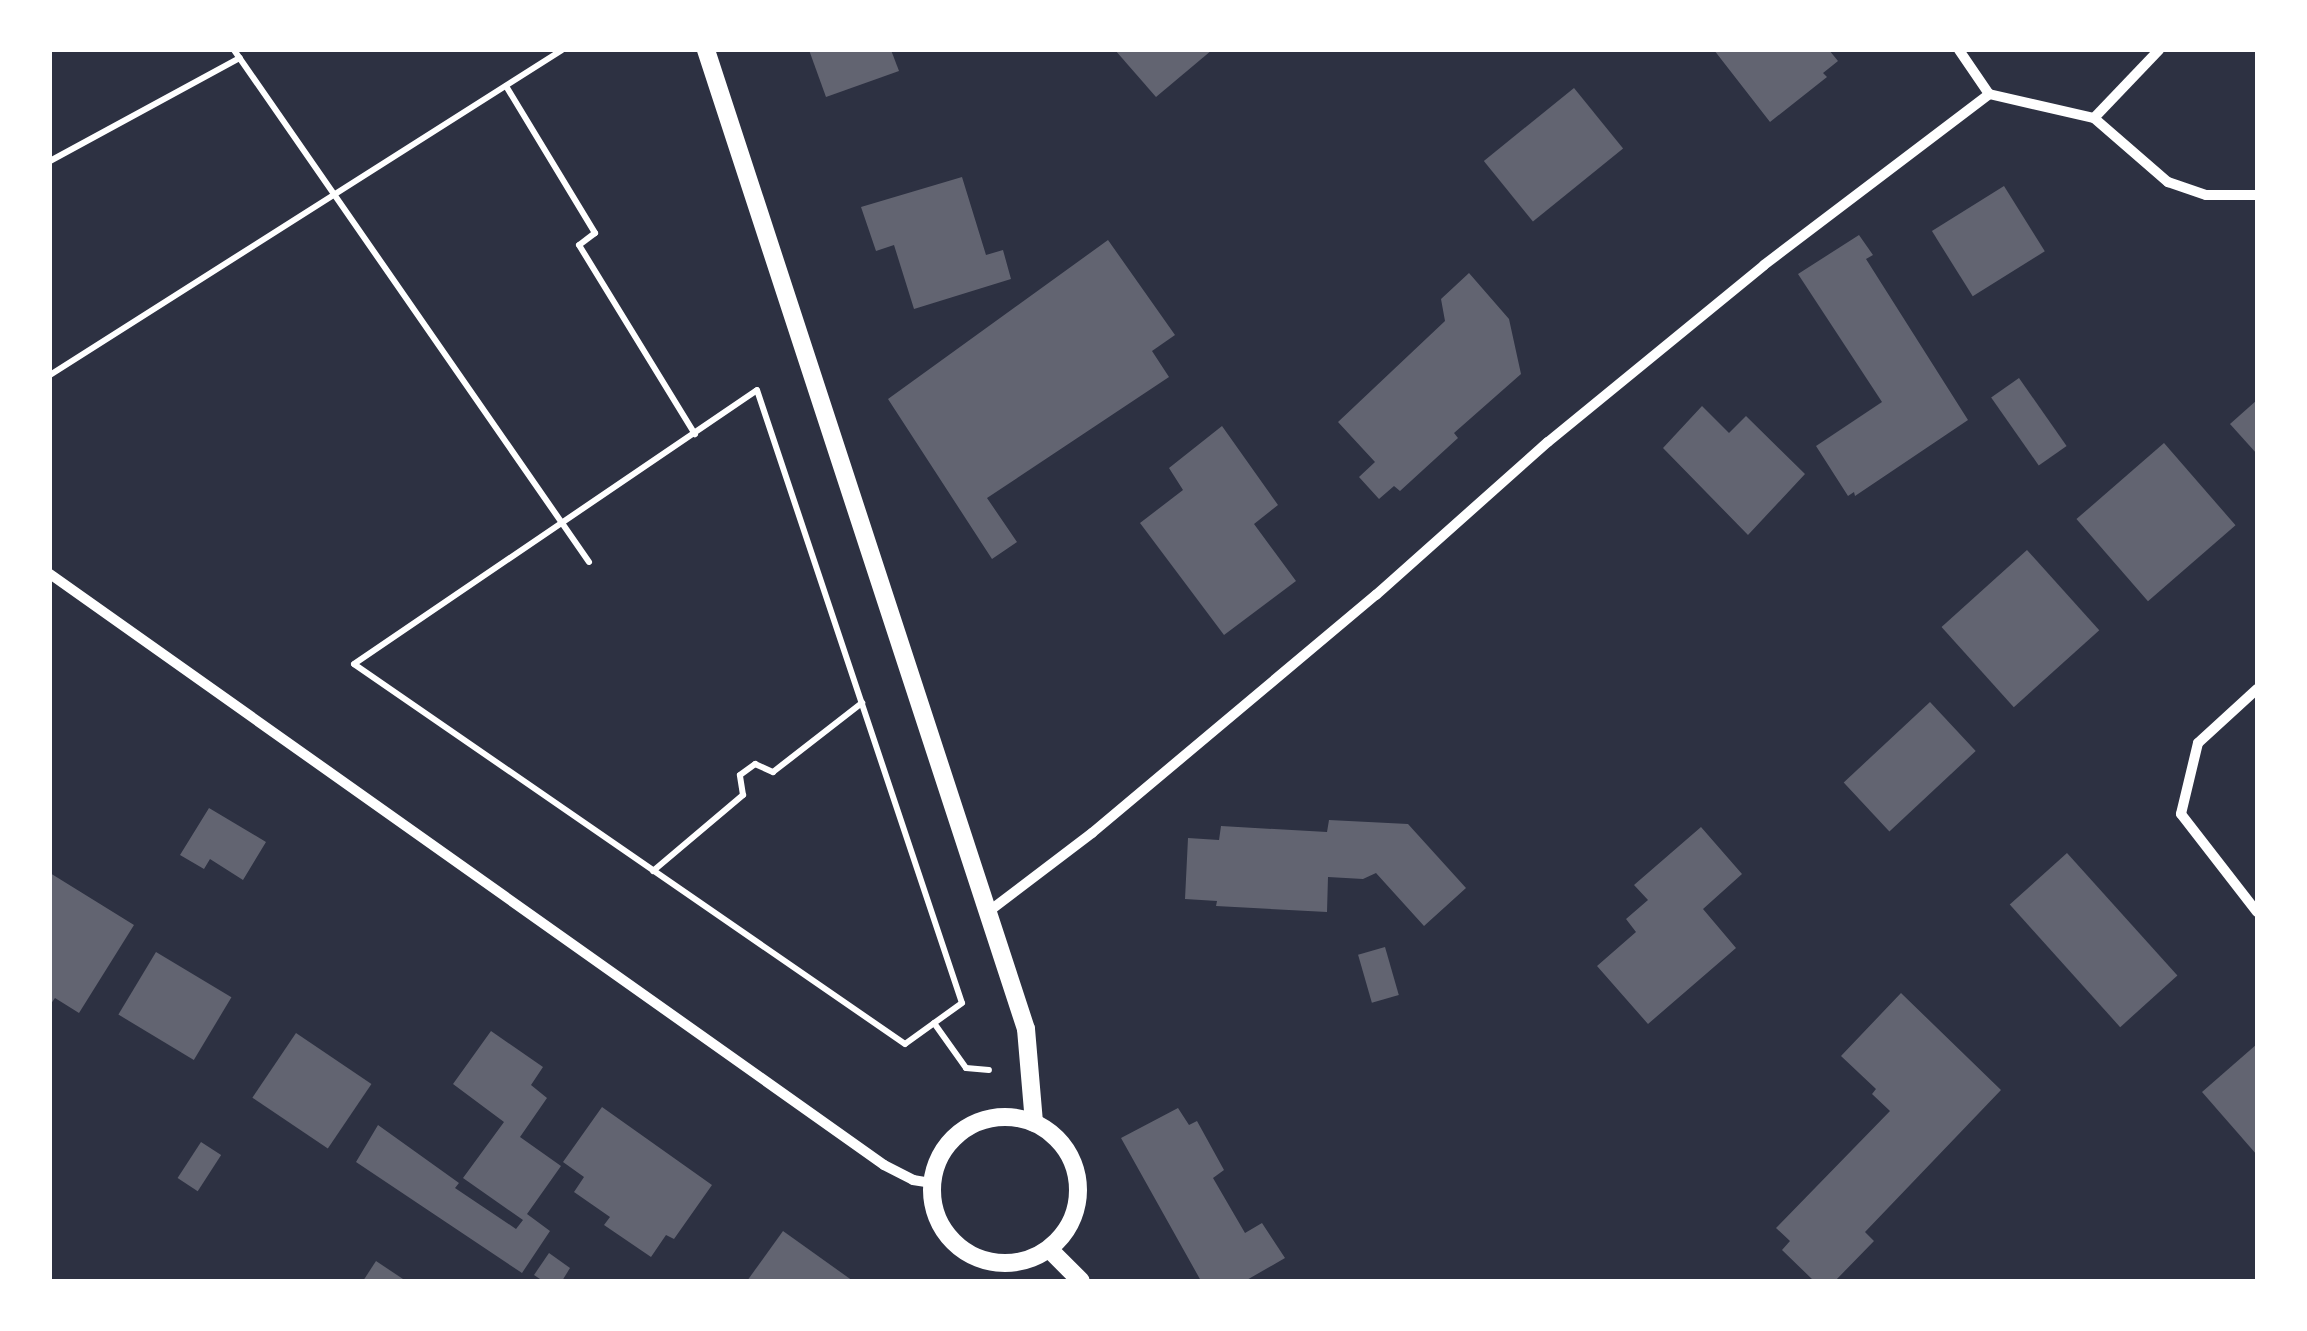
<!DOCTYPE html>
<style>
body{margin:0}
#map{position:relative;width:2307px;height:1331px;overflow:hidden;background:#2d3142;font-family:Merriweather,serif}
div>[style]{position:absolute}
.building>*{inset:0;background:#626471;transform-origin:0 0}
.path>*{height:6px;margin:-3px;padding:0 3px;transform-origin:3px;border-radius:3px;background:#fff}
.minor>*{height:10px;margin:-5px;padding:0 5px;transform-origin:5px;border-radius:5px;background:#fff}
.tertiary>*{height:18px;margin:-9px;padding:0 9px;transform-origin:9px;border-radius:9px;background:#fff}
.tertiary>.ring{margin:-9px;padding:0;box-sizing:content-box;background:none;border:18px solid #fff;border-radius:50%}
span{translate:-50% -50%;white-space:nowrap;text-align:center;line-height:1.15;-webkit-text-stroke:10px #fff;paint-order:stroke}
.frame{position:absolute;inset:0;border:52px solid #fff;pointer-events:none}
</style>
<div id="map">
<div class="building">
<div style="clip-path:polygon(809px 50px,891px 50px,899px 71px,826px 97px)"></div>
<div style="clip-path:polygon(1115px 50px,1212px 50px,1156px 97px)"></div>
<div style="clip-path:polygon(1714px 50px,1829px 50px,1838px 61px,1823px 73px,1827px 77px,1770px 122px)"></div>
<div style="left:1574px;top:88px;width:78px;height:116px;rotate:51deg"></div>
<div style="clip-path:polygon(962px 177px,986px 255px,1003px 250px,1011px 279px,914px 309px,894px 245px,876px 251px,861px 207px)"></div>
<div style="left:2004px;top:186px;width:77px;height:85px;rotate:58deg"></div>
<div style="clip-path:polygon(1859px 235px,1873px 255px,1866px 259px,1968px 420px,1855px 496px,1854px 492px,1848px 496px,1816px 446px,1882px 402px,1798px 274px)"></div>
<div style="clip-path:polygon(1108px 240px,1175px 335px,1152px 351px,1169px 377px,987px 498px,1017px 542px,992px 559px,888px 399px)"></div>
<div style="clip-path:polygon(1469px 273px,1509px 319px,1521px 374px,1454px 433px,1458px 438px,1400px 491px,1394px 486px,1379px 499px,1359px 477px,1375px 462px,1338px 422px,1445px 321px,1441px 299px)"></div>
<div style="left:2019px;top:378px;width:83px;height:34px;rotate:55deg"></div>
<div style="clip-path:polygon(2257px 400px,2257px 454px,2230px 424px)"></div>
<div style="clip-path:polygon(1702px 406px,1729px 433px,1746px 416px,1805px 474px,1748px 535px,1663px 448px)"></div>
<div style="clip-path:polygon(1222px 426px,1278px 505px,1254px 524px,1296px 581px,1224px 635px,1140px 523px,1183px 490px,1169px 468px)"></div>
<div style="left:2164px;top:443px;width:109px;height:116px;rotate:49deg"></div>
<div style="left:2027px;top:550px;width:108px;height:115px;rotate:48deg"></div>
<div style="left:1930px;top:702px;width:67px;height:118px;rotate:47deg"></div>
<div style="clip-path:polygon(209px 808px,266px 842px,243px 880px,210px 859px,204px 869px,180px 855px)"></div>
<div style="clip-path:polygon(1329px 820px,1408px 824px,1466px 888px,1424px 926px,1376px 873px,1363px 879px,1328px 877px,1327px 912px,1216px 906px,1217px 901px,1185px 899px,1188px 838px,1219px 840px,1221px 826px,1327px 832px)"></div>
<div style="clip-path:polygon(1701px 827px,1742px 874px,1703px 909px,1736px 948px,1648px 1024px,1597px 966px,1636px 932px,1626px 919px,1648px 900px,1634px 885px)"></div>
<div style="left:2067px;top:853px;width:165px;height:77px;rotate:48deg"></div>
<div style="clip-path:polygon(50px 873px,134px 925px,79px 1013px,55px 998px,50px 1005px)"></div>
<div style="left:1385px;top:947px;width:50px;height:28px;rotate:74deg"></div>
<div style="left:156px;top:952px;width:88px;height:73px;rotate:31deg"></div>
<div style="clip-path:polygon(1901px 993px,2001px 1090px,1865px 1232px,1874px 1241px,1835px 1281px,1814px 1281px,1782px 1250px,1790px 1241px,1776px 1228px,1890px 1111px,1872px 1094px,1876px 1089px,1841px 1056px)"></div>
<div style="clip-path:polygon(491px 1031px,543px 1067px,531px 1085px,547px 1098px,520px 1137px,561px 1166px,527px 1214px,550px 1231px,522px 1273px,356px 1162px,378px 1125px,459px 1183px,455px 1188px,516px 1229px,523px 1220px,463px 1178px,504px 1122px,453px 1084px)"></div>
<div style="left:296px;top:1033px;width:91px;height:78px;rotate:34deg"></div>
<div style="clip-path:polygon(2257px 1044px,2257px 1155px,2202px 1092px)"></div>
<div style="clip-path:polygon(602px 1107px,712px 1185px,674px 1239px,666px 1235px,651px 1257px,604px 1225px,610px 1217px,574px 1192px,584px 1177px,563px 1162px)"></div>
<div style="clip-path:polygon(1178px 1108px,1189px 1125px,1197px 1121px,1224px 1170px,1213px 1178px,1245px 1233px,1262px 1223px,1285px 1258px,1245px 1281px,1201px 1281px,1121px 1138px)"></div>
<div style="left:201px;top:1142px;width:24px;height:43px;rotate:33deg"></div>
<div style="clip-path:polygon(783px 1231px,853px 1281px,747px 1281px)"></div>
<div style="clip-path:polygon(549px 1253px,570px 1268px,562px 1281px,543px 1281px,534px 1275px)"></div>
<div style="clip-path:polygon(376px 1261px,406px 1281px,363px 1281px)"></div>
</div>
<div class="path">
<div style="left:234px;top:50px;width:623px;rotate:55.26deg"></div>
<div style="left:506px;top:86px;width:172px;rotate:58.8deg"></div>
<div style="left:595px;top:233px;width:20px;rotate:143deg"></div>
<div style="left:579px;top:245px;width:222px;rotate:58.5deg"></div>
<div style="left:50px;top:161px;width:216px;rotate:-28.5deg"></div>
<div style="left:50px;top:375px;width:606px;rotate:-32.41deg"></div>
<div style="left:757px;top:390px;width:646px;rotate:71.51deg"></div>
<div style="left:962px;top:1003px;width:70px;rotate:144.3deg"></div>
<div style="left:905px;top:1044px;width:669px;rotate:-145.41deg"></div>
<div style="left:354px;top:664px;width:487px;rotate:-34.2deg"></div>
<div style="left:653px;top:871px;width:118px;rotate:-40.2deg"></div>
<div style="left:743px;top:795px;width:20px;rotate:-99deg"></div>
<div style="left:740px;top:775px;width:19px;rotate:-36deg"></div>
<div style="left:755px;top:764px;width:20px;rotate:24deg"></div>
<div style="left:773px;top:772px;width:113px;rotate:-37.8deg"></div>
<div style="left:934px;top:1023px;width:55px;rotate:54.6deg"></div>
<div style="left:966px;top:1068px;width:23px;rotate:5deg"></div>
</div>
<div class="minor">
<div style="left:1959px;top:50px;width:53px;rotate:55.7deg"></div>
<div style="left:1989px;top:94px;width:108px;rotate:12.9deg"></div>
<div style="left:2094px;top:118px;width:98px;rotate:40.9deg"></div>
<div style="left:2168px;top:182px;width:40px;rotate:18.9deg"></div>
<div style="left:2206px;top:195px;width:51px"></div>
<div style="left:2094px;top:118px;width:94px;rotate:-46.3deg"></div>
<div style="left:50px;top:574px;width:1022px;rotate:35.32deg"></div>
<div style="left:884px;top:1165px;width:33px;rotate:27deg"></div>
<div style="left:913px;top:1180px;width:18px;rotate:9deg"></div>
<div style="left:2257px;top:689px;width:80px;rotate:137.5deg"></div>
<div style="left:2198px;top:743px;width:73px;rotate:103.5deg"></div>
<div style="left:2181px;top:814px;width:124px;rotate:52.2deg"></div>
<div style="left:988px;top:912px;width:131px;rotate:-37.2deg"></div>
<div style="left:1092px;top:833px;width:371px;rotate:-40deg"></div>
<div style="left:1376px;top:595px;width:230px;rotate:-41.7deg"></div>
<div style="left:1548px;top:442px;width:279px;rotate:-39.3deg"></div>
<div style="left:1764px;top:265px;width:283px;rotate:-37.2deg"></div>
</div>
<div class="tertiary">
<div style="left:706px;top:50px;width:1030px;rotate:71.9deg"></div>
<div style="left:1026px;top:1029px;width:94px;rotate:85.1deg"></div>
<div class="ring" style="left:932px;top:1117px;width:128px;height:128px"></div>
<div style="left:1049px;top:1249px;width:45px;rotate:45deg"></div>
</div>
<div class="frame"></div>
</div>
